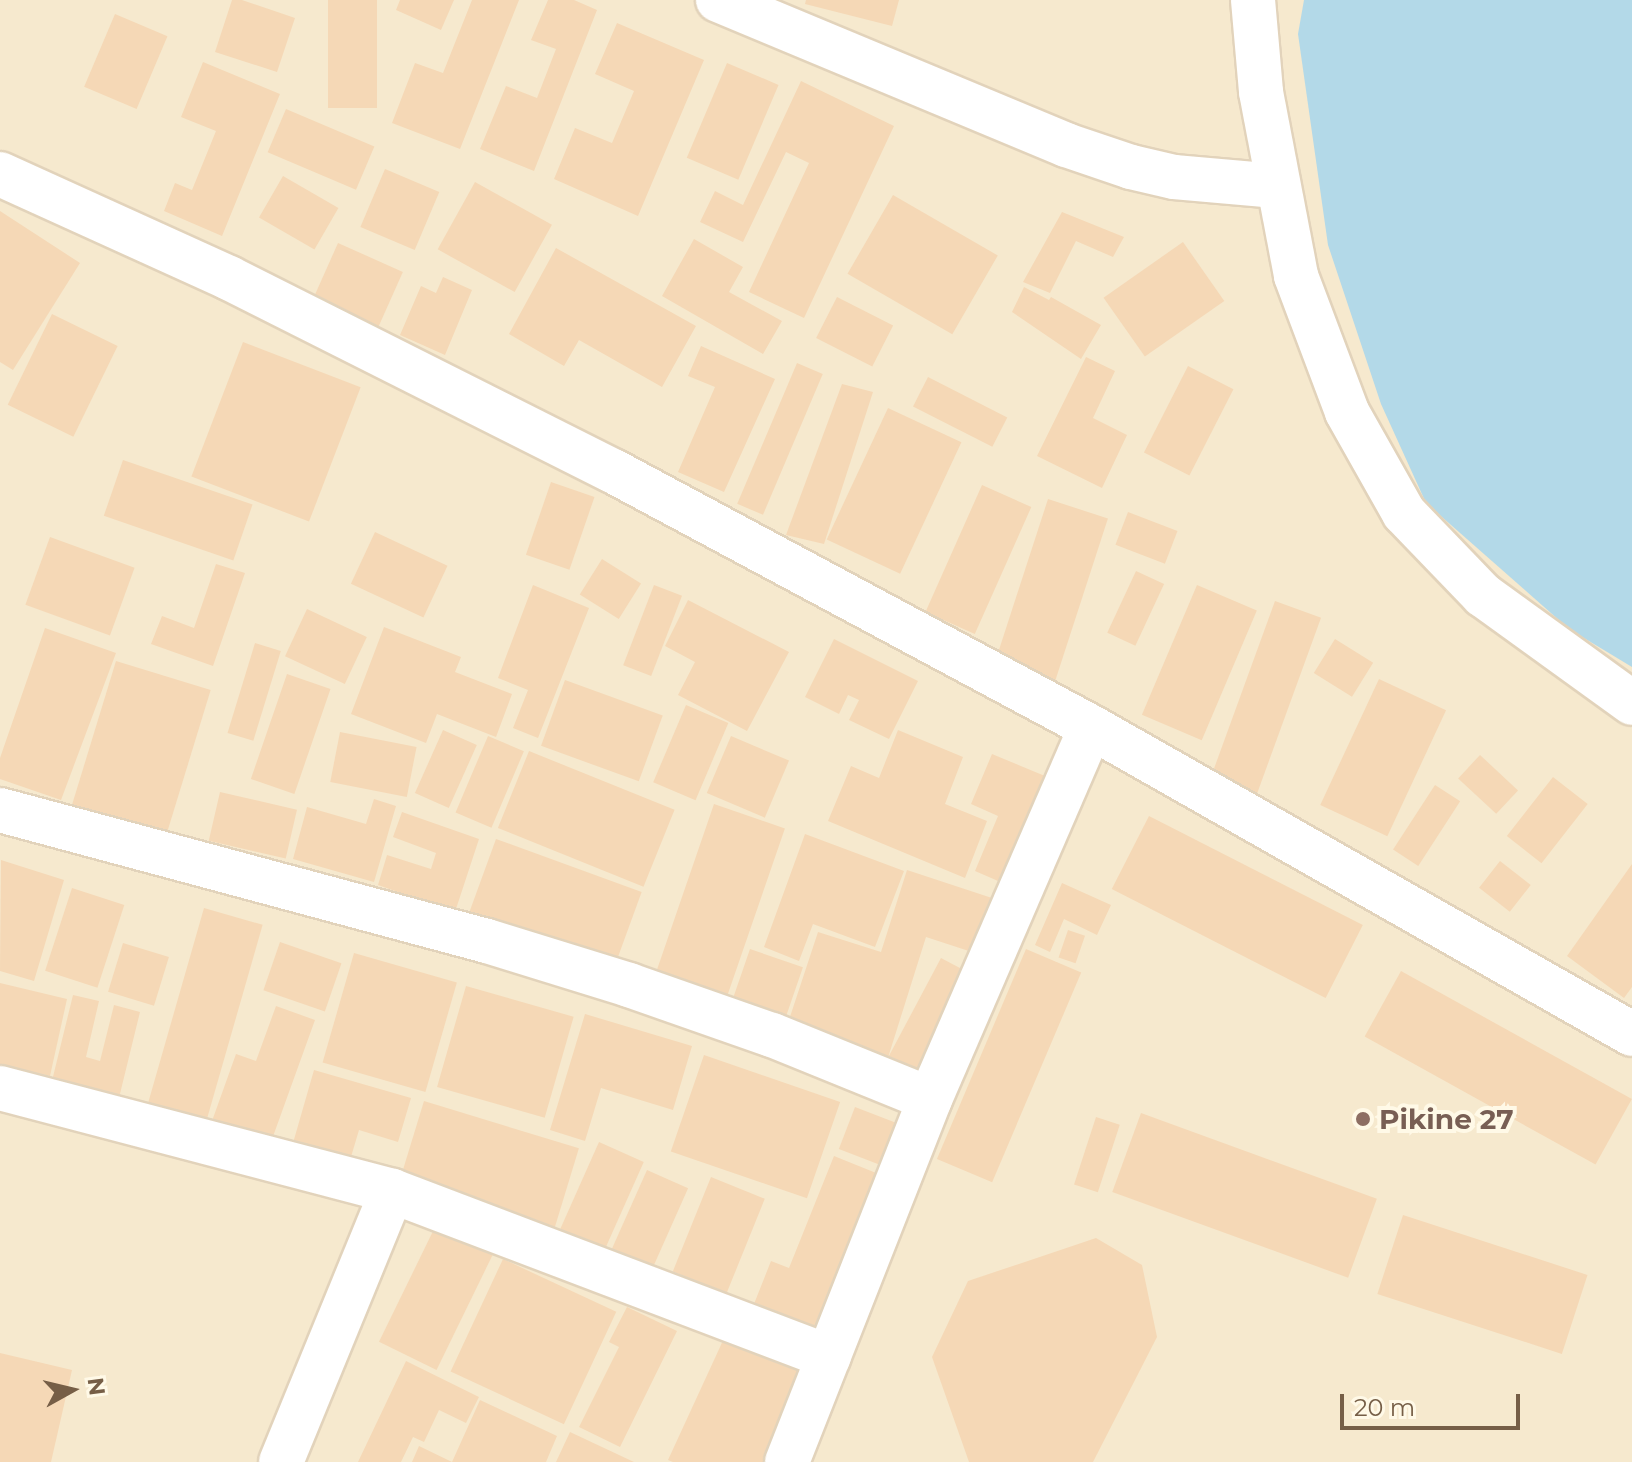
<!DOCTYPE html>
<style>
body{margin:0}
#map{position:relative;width:1632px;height:1462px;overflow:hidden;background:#fef6e0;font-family:Montserrat,sans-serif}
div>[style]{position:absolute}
.residential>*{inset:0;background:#f6e9ce;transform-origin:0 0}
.water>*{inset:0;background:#b3d9e8}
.building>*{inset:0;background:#f5d8b6;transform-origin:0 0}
.roads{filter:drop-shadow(2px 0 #e2d3bb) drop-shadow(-2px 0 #e2d3bb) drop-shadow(0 2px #e2d3bb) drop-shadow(0 -2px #e2d3bb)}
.minor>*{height:44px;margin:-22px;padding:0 22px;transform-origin:22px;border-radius:22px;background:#fff}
.dots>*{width:22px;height:22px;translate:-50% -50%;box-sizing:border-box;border:4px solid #fff9e7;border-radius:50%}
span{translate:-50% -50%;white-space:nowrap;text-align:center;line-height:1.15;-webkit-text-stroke:8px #fff9e7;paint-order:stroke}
.education-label{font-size:28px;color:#785e54;font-weight:700}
.left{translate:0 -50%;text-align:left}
.north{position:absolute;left:32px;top:1350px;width:80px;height:80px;-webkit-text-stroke:6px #fff9e7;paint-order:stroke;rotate:82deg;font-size:22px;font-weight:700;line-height:32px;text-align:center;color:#765e46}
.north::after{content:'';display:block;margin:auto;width:28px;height:36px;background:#765e46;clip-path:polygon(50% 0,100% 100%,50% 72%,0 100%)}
.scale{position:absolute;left:1340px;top:1394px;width:180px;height:36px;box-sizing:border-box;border:4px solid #765e46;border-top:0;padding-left:10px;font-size:24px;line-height:28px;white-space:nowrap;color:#765e46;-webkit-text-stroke:6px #fff9e7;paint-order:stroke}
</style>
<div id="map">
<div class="residential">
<div style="left:0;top:0;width:1632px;height:1462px"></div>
</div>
<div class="water">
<div style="clip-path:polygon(1304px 0,1632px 0,1632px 667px,1569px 629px,1426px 503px,1381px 404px,1328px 245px,1298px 34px)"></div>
</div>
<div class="building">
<div style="clip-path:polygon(232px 0,242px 0,295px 18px,277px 72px,215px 52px)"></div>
<div style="left:328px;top:0;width:49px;height:108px"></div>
<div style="clip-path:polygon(400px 0,454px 0,441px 30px,396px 10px)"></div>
<div style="clip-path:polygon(472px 0,519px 0,460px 149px,392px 123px,415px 63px,443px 73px)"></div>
<div style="clip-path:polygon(548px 0,574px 0,597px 10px,534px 171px,480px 149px,506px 86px,537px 98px,556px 49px,531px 40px)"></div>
<div style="clip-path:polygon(806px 0,899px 0,892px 26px,805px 4px)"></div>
<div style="left:115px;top:14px;width:57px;height:79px;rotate:23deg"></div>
<div style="clip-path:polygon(617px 23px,704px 60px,638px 216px,554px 179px,575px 128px,612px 143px,634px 91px,595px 74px)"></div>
<div style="clip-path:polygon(203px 62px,280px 94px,222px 236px,164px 211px,175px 183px,192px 190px,216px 131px,181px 117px)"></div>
<div style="left:727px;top:63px;width:56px;height:103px;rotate:23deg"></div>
<div style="clip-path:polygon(801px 81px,894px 126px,804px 318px,749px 292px,809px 163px,786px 152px,743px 242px,700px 222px,715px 191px,743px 205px)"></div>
<div style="left:286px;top:109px;width:96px;height:47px;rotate:23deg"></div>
<div style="left:385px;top:169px;width:59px;height:63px;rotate:23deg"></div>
<div style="left:283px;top:176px;width:64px;height:48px;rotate:30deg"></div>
<div style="left:475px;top:182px;width:88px;height:77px;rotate:29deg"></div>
<div style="left:893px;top:195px;width:121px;height:91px;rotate:30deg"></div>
<div style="clip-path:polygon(0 211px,80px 263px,13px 370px,0 362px)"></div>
<div style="clip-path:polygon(1062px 212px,1124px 237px,1113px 257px,1076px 241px,1050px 293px,1023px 282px)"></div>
<div style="clip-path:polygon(694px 239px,743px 267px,729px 292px,782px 321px,763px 354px,662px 296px)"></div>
<div style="left:1183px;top:242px;width:72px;height:97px;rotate:55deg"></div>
<div style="left:338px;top:243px;width:71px;height:63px;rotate:24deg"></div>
<div style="clip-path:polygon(556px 248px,696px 326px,662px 387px,579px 340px,564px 366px,509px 334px)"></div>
<div style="clip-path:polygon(443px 277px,472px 290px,445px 355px,400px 335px,421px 286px,436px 293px)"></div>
<div style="clip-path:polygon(1024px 287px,1049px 300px,1051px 297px,1101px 325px,1081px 359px,1012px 312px)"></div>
<div style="left:837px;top:297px;width:63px;height:46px;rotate:27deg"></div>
<div style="left:52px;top:314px;width:73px;height:101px;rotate:26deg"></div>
<div style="left:243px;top:342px;width:126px;height:144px;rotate:21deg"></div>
<div style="clip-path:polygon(701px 346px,775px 379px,724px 492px,678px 472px,715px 387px,688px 376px)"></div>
<div style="clip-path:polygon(1086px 357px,1115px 371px,1093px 418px,1127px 435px,1102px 488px,1037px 456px)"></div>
<div style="left:797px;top:363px;width:28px;height:153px;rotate:23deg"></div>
<div style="left:1188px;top:366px;width:51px;height:97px;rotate:27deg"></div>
<div style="left:928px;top:377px;width:89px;height:33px;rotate:27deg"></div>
<div style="clip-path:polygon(842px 384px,873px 392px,824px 544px,786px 535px)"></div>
<div style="left:888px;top:408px;width:81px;height:145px;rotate:25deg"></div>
<div style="left:123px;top:460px;width:137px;height:59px;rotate:19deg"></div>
<div style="left:551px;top:482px;width:46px;height:77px;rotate:19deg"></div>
<div style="left:982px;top:485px;width:54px;height:139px;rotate:24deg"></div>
<div style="left:1048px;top:499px;width:63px;height:175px;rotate:18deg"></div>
<div style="left:1128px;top:512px;width:53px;height:35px;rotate:21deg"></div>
<div style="left:375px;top:532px;width:80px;height:57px;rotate:25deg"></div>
<div style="left:50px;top:537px;width:90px;height:72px;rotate:20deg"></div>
<div style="left:602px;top:559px;width:46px;height:42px;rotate:32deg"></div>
<div style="clip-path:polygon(216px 564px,245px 573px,213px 666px,151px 644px,162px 616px,194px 628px)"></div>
<div style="left:1136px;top:571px;width:31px;height:68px;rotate:25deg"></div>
<div style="clip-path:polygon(533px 585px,589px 608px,538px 738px,513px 728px,528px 690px,498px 678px)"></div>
<div style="left:654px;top:585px;width:30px;height:86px;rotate:21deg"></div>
<div style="left:1197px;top:585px;width:65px;height:141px;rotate:23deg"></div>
<div style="clip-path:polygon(688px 600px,789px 652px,747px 731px,678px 695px,695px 662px,665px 646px)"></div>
<div style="left:1275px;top:601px;width:49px;height:188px;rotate:20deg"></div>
<div style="left:307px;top:609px;width:66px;height:52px;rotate:25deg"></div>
<div style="clip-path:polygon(384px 627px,461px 657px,455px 672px,512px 694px,496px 737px,437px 714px,426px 743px,351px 714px)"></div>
<div style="clip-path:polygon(45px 628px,116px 653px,61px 800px,0 779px,0 758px)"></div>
<div style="clip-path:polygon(834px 639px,918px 681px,889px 739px,849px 720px,859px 700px,848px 695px,839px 714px,805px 697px)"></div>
<div style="left:1335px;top:639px;width:45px;height:40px;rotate:32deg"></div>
<div style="left:255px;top:643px;width:27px;height:94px;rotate:17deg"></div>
<div style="left:116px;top:661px;width:99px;height:158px;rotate:17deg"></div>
<div style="left:287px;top:674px;width:46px;height:111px;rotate:19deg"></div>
<div style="left:1379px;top:679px;width:74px;height:139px;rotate:25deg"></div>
<div style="left:565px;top:680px;width:104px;height:70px;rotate:20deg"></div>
<div style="left:686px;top:705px;width:46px;height:84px;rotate:23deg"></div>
<div style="left:443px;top:730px;width:37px;height:69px;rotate:24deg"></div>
<div style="clip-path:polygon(898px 730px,963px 757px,945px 804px,987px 821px,965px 878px,828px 821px,851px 766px,879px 778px)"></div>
<div style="left:340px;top:732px;width:78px;height:51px;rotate:11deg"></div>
<div style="left:488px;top:736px;width:39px;height:83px;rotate:23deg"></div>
<div style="left:731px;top:736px;width:63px;height:62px;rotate:23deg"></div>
<div style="left:529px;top:751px;width:157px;height:83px;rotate:22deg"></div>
<div style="clip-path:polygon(992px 754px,1057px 781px,1012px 887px,975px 871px,998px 816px,971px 804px)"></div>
<div style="left:1480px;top:755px;width:52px;height:32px;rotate:43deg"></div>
<div style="left:1553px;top:777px;width:44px;height:75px;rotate:38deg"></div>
<div style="left:1435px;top:785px;width:30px;height:77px;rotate:33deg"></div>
<div style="left:220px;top:792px;width:79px;height:50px;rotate:13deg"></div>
<div style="clip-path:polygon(374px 799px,396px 806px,374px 882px,293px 859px,307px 807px,366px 824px)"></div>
<div style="left:714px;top:804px;width:75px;height:181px;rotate:19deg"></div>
<div style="clip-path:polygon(402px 812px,479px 839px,455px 912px,378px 885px,387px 855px,431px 869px,436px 853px,393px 837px)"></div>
<div style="left:1149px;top:816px;width:240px;height:82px;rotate:27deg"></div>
<div style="clip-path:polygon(805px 834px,904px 871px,875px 947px,813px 924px,799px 961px,764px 947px)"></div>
<div style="left:496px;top:839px;width:155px;height:86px;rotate:20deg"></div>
<div style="clip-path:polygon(1px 860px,64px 880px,34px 981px,0 971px)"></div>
<div style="left:1500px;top:861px;width:39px;height:34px;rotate:38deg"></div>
<div style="clip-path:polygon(1632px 864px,1632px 987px,1624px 998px,1567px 956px)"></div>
<div style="clip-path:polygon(907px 870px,995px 899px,978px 954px,926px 937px,886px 1064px,785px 1032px,818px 932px,881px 952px)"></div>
<div style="clip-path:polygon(1062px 883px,1111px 905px,1097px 935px,1064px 919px,1050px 952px,1035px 945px)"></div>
<div style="left:72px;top:888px;width:55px;height:87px;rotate:18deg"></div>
<div style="left:204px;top:908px;width:61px;height:207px;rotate:16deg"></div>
<div style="left:1068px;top:930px;width:18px;height:29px;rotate:19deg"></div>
<div style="left:280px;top:942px;width:65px;height:51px;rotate:19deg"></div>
<div style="left:123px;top:943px;width:48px;height:51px;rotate:17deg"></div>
<div style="left:750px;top:949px;width:56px;height:59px;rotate:19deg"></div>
<div style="left:1026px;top:949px;width:60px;height:228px;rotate:23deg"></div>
<div style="left:354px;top:953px;width:107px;height:114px;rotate:16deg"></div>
<div style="left:941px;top:958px;width:38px;height:111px;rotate:28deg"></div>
<div style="left:1401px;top:971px;width:264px;height:75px;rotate:29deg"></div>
<div style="clip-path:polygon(0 983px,67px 999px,50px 1076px,0 1064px)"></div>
<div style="left:466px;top:986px;width:112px;height:105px;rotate:16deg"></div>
<div style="clip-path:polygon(73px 995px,99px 1001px,86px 1057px,100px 1061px,114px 1005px,140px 1012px,118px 1102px,51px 1085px)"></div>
<div style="clip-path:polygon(276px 1006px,315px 1020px,271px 1142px,212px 1121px,236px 1054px,256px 1061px)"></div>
<div style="clip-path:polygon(585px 1014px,692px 1046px,673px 1110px,601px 1088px,585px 1141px,550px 1130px)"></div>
<div style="left:704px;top:1055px;width:144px;height:102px;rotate:19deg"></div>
<div style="clip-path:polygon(314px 1070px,411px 1098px,398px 1142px,359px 1130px,348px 1167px,291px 1150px)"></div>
<div style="left:424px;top:1101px;width:162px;height:91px;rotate:17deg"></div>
<div style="left:855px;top:1107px;width:50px;height:45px;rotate:21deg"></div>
<div style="left:1141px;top:1113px;width:251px;height:84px;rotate:20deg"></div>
<div style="left:1096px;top:1117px;width:25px;height:71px;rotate:18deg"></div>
<div style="left:599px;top:1142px;width:49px;height:101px;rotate:24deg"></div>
<div style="clip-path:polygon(834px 1156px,886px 1177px,820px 1342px,750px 1314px,771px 1261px,789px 1268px)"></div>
<div style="left:647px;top:1170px;width:45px;height:90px;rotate:24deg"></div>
<div style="left:711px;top:1177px;width:58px;height:102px;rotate:22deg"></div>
<div style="left:1403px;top:1215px;width:194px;height:83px;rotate:18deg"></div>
<div style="left:436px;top:1225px;width:64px;height:130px;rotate:26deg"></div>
<div style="clip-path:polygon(1096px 1238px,1142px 1265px,1157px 1337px,1093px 1462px,969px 1462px,932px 1357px,968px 1281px)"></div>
<div style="left:503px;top:1259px;width:125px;height:124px;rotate:25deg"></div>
<div style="clip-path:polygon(627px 1307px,677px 1331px,620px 1447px,579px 1427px,619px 1347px,609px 1342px)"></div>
<div style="clip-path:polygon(726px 1334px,811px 1373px,770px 1462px,673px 1462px,668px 1460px)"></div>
<div style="clip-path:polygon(0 1353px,72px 1370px,51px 1462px,0 1462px)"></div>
<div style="clip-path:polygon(406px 1361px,479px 1397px,466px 1423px,439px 1410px,424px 1442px,413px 1437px,401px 1462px,358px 1462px)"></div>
<div style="clip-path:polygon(480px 1400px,557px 1436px,546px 1462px,412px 1462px,419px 1446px,452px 1462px)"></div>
<div style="clip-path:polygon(570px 1432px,634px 1462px,556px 1462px)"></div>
</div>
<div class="roads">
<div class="minor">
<div style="left:718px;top:0;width:377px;rotate:22.6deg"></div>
<div style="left:1066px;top:145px;width:69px;rotate:18.7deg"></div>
<div style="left:1131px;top:167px;width:44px;rotate:13.1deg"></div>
<div style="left:1174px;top:177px;width:103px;rotate:5deg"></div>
<div style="left:1253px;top:0;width:92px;rotate:85deg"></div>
<div style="left:1261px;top:92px;width:187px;rotate:79.2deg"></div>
<div style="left:1296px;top:276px;width:145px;rotate:69.4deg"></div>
<div style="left:1347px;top:412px;width:116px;rotate:60.6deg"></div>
<div style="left:1404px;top:513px;width:114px;rotate:46.1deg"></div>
<div style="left:1483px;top:595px;width:184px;rotate:35.9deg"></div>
<div style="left:0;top:174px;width:252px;rotate:24.4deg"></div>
<div style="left:229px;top:278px;width:430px;rotate:26.7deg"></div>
<div style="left:613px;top:471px;width:542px;rotate:28.17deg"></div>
<div style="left:1091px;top:727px;width:622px;rotate:29.57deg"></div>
<div style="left:0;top:810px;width:504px;rotate:15.06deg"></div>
<div style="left:487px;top:941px;width:149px;rotate:17.2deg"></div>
<div style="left:629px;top:985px;width:151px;rotate:19.3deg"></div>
<div style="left:772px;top:1035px;width:170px;rotate:22.1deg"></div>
<div style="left:0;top:1088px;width:405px;rotate:14.7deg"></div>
<div style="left:392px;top:1191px;width:467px;rotate:20.8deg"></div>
<div style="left:281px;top:1462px;width:293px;rotate:-67.7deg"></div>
<div style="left:787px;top:1462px;width:390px;rotate:-68.5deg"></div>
<div style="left:930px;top:1099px;width:405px;rotate:-66.6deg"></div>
</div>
</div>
<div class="dots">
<div style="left:1363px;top:1119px;background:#8d6e63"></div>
</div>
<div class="education-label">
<span class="left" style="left:1379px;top:1119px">Pikine 27</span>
</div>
<div class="north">N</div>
<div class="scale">20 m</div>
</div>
